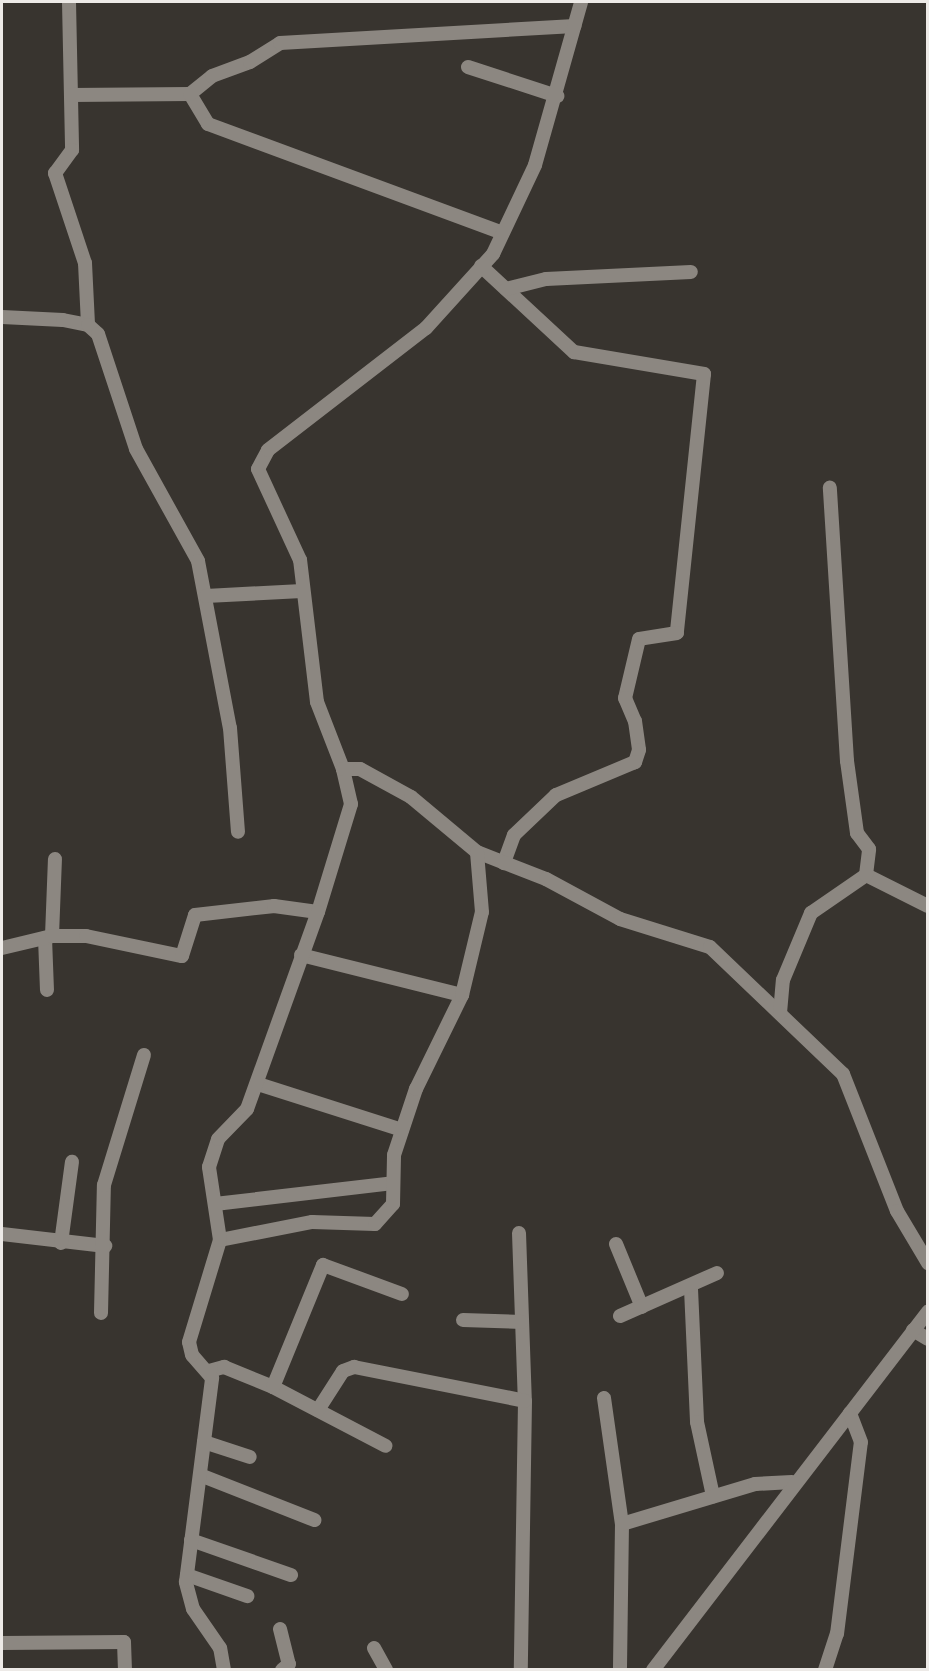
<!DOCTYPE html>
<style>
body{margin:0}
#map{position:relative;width:929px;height:1671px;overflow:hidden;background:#38342f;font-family:Commissioner,sans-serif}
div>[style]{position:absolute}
.minor>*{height:14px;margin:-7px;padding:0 7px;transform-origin:7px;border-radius:7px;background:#8c8781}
span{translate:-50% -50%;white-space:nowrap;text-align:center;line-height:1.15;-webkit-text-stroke:4.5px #1e1c19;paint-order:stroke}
.frame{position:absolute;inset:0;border:3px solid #edeae7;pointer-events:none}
</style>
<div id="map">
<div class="minor">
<div style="left:69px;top:2px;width:148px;rotate:88.8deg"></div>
<div style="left:72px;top:150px;width:29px;rotate:126deg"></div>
<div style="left:55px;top:173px;width:95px;rotate:71.6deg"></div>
<div style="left:85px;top:263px;width:62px;rotate:87.2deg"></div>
<div style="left:468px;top:67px;width:94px;rotate:18deg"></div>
<div style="left:190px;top:94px;width:35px;rotate:59deg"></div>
<div style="left:208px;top:124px;width:314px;rotate:20.3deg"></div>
<div style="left:71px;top:95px;width:119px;rotate:-0.5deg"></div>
<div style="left:190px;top:94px;width:28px;rotate:-39deg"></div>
<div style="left:212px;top:76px;width:40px;rotate:-20.2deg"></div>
<div style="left:250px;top:62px;width:36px;rotate:-32deg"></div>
<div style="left:280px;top:43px;width:295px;rotate:-3.3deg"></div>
<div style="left:481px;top:266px;width:127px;rotate:42.8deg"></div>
<div style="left:574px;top:352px;width:132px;rotate:9.6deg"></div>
<div style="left:704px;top:374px;width:260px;rotate:96deg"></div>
<div style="left:677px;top:633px;width:38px;rotate:171deg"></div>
<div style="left:639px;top:639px;width:61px;rotate:103.3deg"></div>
<div style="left:625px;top:698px;width:25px;rotate:67deg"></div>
<div style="left:635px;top:721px;width:29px;rotate:82deg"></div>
<div style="left:639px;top:750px;width:13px;rotate:108deg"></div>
<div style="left:635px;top:762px;width:86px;rotate:157.3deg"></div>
<div style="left:556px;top:795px;width:58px;rotate:136.4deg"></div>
<div style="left:514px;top:835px;width:30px;rotate:110deg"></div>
<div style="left:506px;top:289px;width:41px;rotate:-14deg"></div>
<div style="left:546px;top:279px;width:145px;rotate:-2.8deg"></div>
<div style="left:2px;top:317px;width:61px;rotate:2.8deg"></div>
<div style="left:63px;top:320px;width:25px;rotate:11deg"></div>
<div style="left:88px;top:325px;width:13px;rotate:42deg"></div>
<div style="left:98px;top:334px;width:121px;rotate:71.7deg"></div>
<div style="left:136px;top:449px;width:128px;rotate:61deg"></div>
<div style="left:198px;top:561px;width:170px;rotate:79.2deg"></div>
<div style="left:230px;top:728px;width:104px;rotate:85.6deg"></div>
<div style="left:206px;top:596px;width:96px;rotate:-3deg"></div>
<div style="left:343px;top:769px;width:72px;rotate:-111.2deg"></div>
<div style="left:317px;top:702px;width:143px;rotate:-96.8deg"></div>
<div style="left:300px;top:560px;width:100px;rotate:-114.8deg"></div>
<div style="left:258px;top:469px;width:21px;rotate:-62deg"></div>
<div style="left:268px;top:450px;width:200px;rotate:-37.7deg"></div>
<div style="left:426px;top:328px;width:100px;rotate:-47.8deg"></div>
<div style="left:493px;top:254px;width:98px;rotate:-64.7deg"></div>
<div style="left:535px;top:165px;width:169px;rotate:-74.2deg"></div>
<div style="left:866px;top:875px;width:69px;rotate:26.6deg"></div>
<div style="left:52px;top:936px;width:77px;rotate:-87.8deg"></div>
<div style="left:45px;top:938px;width:52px;rotate:87.8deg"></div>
<div style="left:2px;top:948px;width:51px;rotate:-13.5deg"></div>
<div style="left:52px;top:936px;width:34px"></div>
<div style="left:86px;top:936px;width:98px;rotate:11.8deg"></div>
<div style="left:182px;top:956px;width:43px;rotate:-72.4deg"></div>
<div style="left:195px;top:915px;width:80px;rotate:-6.5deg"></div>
<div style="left:274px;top:906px;width:44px;rotate:7.8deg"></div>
<div style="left:318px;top:912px;width:113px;rotate:-73deg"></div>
<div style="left:351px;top:804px;width:36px;rotate:-103deg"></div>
<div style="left:343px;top:769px;width:17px"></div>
<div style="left:360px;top:769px;width:58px;rotate:28.8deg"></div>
<div style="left:411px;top:797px;width:86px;rotate:39.8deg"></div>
<div style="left:477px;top:852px;width:74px;rotate:21.4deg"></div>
<div style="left:546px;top:879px;width:84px;rotate:28.4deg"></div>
<div style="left:620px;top:919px;width:94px;rotate:17.3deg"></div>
<div style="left:710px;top:947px;width:184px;rotate:43.7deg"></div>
<div style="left:843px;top:1074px;width:147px;rotate:68.5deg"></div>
<div style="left:897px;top:1211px;width:61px;rotate:59.2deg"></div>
<div style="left:301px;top:955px;width:166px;rotate:14deg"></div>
<div style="left:780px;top:1013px;width:33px;rotate:-85deg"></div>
<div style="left:783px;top:980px;width:73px;rotate:-67.3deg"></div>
<div style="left:811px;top:913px;width:67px;rotate:-34.6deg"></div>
<div style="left:866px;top:875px;width:26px;rotate:-83deg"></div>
<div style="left:869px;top:849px;width:20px;rotate:-127deg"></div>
<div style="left:857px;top:833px;width:73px;rotate:-97.9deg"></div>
<div style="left:847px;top:761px;width:274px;rotate:-93.6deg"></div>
<div style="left:258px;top:1084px;width:151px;rotate:17.7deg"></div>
<div style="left:215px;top:1204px;width:179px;rotate:-6.7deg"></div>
<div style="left:519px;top:1233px;width:168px;rotate:88deg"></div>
<div style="left:525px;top:1401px;width:269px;rotate:90.9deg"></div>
<div style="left:2px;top:1234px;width:104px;rotate:6.6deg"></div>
<div style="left:220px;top:1240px;width:94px;rotate:-11.1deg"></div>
<div style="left:312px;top:1222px;width:63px;rotate:1.8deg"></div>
<div style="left:375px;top:1224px;width:27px;rotate:-48deg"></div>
<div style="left:393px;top:1204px;width:49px;rotate:-88.8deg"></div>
<div style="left:394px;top:1155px;width:70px;rotate:-71.6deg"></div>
<div style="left:416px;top:1089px;width:105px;rotate:-63.9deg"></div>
<div style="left:462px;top:995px;width:85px;rotate:-76.5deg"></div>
<div style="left:482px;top:912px;width:60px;rotate:-94.8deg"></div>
<div style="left:61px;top:1243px;width:82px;rotate:-82.3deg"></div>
<div style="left:616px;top:1244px;width:68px;rotate:67.6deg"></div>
<div style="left:691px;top:1289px;width:133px;rotate:87.4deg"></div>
<div style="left:697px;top:1422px;width:76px;rotate:77.8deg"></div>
<div style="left:101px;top:1313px;width:128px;rotate:-88.7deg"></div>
<div style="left:104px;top:1185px;width:136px;rotate:-72.9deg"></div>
<div style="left:620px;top:1316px;width:106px;rotate:-23.9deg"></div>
<div style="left:463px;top:1320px;width:59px;rotate:1.9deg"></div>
<div style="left:913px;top:1330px;width:17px;rotate:31deg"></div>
<div style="left:209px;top:1371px;width:16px;rotate:-15deg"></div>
<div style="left:224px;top:1367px;width:53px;rotate:22.2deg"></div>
<div style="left:273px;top:1387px;width:127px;rotate:27.6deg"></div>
<div style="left:273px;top:1387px;width:132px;rotate:-67.7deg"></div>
<div style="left:323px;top:1265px;width:84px;rotate:20.2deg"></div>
<div style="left:604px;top:1398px;width:127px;rotate:81.9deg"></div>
<div style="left:622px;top:1524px;width:146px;rotate:90.8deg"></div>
<div style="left:318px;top:1410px;width:46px;rotate:-57.3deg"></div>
<div style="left:343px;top:1371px;width:12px;rotate:-20deg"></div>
<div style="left:354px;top:1367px;width:174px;rotate:11.2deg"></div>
<div style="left:204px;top:1442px;width:48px;rotate:18.1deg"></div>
<div style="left:200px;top:1475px;width:123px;rotate:21.5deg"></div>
<div style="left:622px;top:1524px;width:139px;rotate:-16.7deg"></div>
<div style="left:755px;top:1484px;width:37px;rotate:-3deg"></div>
<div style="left:191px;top:1540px;width:106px;rotate:19.3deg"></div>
<div style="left:187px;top:1575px;width:64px;rotate:19.3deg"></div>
<div style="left:280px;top:1629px;width:36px;rotate:76deg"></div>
<div style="left:289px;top:1664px;width:9px;rotate:139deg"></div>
<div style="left:2px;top:1643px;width:122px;rotate:-0.5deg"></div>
<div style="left:124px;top:1642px;width:28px;rotate:88deg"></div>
<div style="left:374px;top:1648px;width:25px;rotate:61deg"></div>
<div style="left:224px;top:1670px;width:22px;rotate:-100deg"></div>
<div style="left:220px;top:1648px;width:47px;rotate:-124.7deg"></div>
<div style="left:193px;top:1609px;width:28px;rotate:-105deg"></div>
<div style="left:186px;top:1582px;width:206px;rotate:-82.7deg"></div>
<div style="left:212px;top:1378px;width:30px;rotate:-131deg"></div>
<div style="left:192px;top:1355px;width:13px;rotate:-103deg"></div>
<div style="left:189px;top:1342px;width:107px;rotate:-73.1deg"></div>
<div style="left:220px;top:1240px;width:74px;rotate:-98.6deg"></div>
<div style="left:209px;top:1167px;width:29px;rotate:-72deg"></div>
<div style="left:218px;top:1139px;width:42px;rotate:-46deg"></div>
<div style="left:247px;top:1109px;width:209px;rotate:-70.2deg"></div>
<div style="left:653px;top:1670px;width:452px;rotate:-52.5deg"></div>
<div style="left:825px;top:1670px;width:38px;rotate:-72deg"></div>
<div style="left:837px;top:1634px;width:193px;rotate:-82.9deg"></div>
<div style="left:861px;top:1442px;width:31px;rotate:-111deg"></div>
</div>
<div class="frame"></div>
</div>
